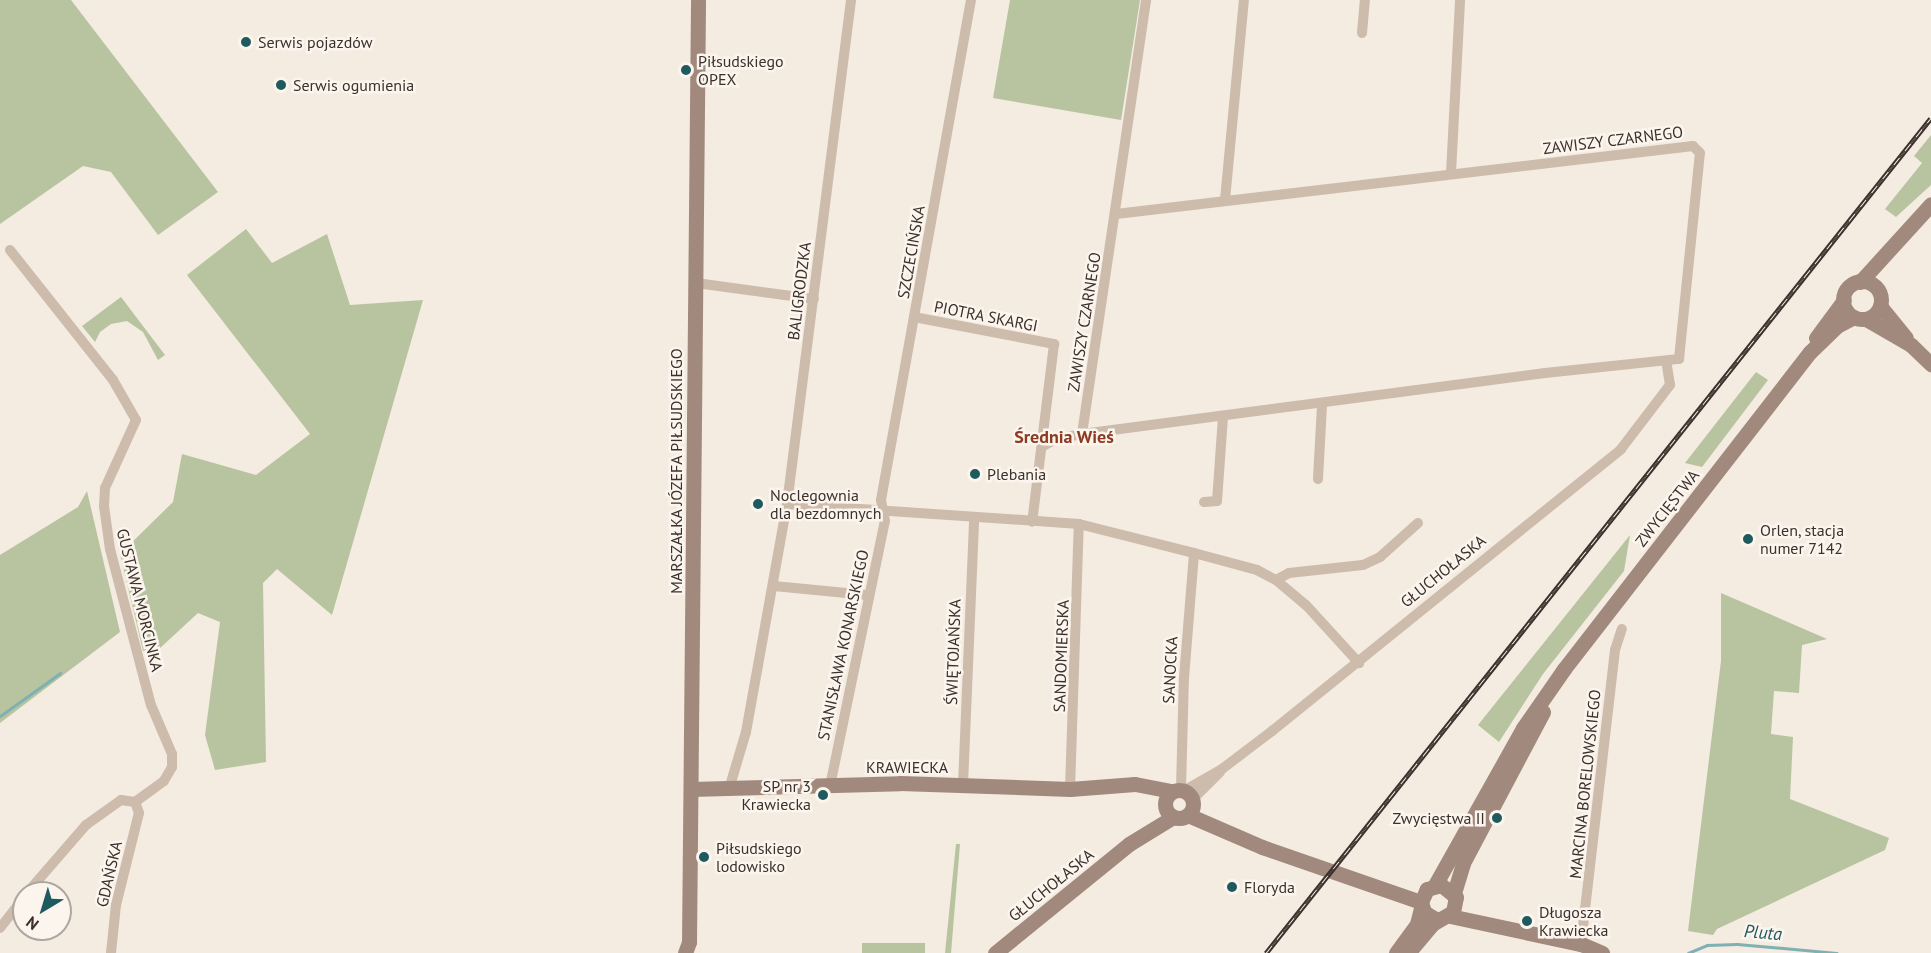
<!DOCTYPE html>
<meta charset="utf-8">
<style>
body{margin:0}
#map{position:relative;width:1931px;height:953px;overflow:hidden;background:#f4ebe1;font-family:"PT Sans",sans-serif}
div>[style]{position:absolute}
.green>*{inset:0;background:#b8c4a0;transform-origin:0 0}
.stream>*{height:3px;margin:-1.5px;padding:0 1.5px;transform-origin:1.5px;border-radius:1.5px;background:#7fb0b2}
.street>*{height:10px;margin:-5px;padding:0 5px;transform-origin:5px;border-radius:5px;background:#cdbbac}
.secondary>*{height:15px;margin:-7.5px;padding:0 7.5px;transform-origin:7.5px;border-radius:7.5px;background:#a18a7d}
.secondary>.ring{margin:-7.5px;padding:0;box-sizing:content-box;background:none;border:15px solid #a18a7d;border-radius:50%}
.rail>*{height:5px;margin-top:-2.5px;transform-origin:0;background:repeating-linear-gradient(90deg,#fbf5ee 0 9px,#3b302b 0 18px);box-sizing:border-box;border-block:2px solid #3b302b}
.dots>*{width:16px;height:16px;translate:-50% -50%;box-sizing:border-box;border:3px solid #fbf5ee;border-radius:50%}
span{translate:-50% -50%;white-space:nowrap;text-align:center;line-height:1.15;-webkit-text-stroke:5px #fbf5ee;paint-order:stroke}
.poi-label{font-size:16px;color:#3b302b}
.left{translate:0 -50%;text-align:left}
.right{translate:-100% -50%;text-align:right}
.street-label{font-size:16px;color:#3b302b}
.neighbourhood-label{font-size:18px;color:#8c3b22;font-weight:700}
.water-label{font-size:18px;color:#1f5a5e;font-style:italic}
.north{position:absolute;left:12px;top:881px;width:60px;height:60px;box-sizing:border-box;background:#fbf5ee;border:2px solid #aea6a0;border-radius:50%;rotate:218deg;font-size:16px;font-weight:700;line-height:24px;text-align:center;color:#3b302b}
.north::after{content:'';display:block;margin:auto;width:21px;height:27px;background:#1f5a5e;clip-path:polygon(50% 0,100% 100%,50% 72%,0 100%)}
</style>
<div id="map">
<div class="green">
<div style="clip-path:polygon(0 0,71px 0,218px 192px,158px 235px,111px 172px,83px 166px,0 224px)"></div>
<div style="clip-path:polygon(1010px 0,1140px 0,1121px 120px,993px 98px)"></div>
<div style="clip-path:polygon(1931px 135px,1931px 185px,1896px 217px,1885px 209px,1922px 163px,1914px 156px)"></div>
<div style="clip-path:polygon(246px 229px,272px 263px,327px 234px,350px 305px,423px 300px,332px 615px,277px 569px,263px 583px,266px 762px,215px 770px,205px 735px,220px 622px,198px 613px,159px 649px,143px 651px,120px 554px,173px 502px,182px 454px,256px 475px,310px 434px,187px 275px)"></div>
<div style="clip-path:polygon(121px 297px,165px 355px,158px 360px,143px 332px,127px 321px,111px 324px,100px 332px,95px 342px,82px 326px)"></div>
<div style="clip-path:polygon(1756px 372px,1768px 380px,1702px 467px,1685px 463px)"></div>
<div style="clip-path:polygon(87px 491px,120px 632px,0 723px,0 555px,78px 507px)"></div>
<div style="clip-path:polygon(1630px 535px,1624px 571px,1543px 674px,1499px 742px,1478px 725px)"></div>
<div style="clip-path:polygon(1721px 593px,1827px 639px,1802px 645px,1799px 693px,1774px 691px,1771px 734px,1793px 737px,1790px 799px,1889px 838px,1885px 850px,1717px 929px,1713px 935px,1688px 931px,1721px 661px)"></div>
<div style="clip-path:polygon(956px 844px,960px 844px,951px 953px,945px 953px)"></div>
<div style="left:862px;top:943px;width:63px;height:10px"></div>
</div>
<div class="stream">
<div style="left:0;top:716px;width:74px;rotate:-35.6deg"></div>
<div style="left:1688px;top:953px;width:21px;rotate:-23deg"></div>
<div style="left:1707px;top:945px;width:30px;rotate:-2deg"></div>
<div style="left:1737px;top:944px;width:100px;rotate:5.1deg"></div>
</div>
<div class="street">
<div style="left:1362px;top:33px;width:33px;rotate:-85deg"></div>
<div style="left:1451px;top:173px;width:173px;rotate:-87deg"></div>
<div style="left:1225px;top:200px;width:201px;rotate:-84.6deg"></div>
<div style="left:10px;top:250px;width:166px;rotate:51.6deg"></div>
<div style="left:113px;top:380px;width:46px;rotate:60.1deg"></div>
<div style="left:136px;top:420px;width:75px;rotate:114.5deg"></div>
<div style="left:105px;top:488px;width:18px;rotate:93deg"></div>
<div style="left:104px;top:506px;width:43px;rotate:82.1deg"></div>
<div style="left:110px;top:549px;width:161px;rotate:75.3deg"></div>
<div style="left:151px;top:705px;width:53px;rotate:66.8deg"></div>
<div style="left:172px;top:754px;width:13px;rotate:90deg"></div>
<div style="left:172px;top:767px;width:16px;rotate:120deg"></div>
<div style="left:164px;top:781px;width:36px;rotate:144deg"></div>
<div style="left:696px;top:283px;width:119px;rotate:7.7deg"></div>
<div style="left:914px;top:317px;width:143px;rotate:10.9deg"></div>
<div style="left:1054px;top:344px;width:179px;rotate:97deg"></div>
<div style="left:1082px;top:434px;width:439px;rotate:-81.6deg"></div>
<div style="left:1043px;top:446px;width:15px;rotate:-28deg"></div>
<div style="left:1056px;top:439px;width:26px;rotate:-11deg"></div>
<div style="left:1082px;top:434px;width:467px;rotate:-7.5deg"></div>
<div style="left:1545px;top:373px;width:135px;rotate:-6deg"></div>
<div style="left:1679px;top:359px;width:207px;rotate:-84.2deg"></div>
<div style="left:1700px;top:153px;width:10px;rotate:-135deg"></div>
<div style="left:1693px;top:146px;width:581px;rotate:173.28deg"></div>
<div style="left:1318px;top:479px;width:75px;rotate:-86.9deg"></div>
<div style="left:1204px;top:502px;width:13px;rotate:-4deg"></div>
<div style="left:1217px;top:501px;width:83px;rotate:-85.9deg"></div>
<div style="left:787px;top:504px;width:293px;rotate:3.9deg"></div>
<div style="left:1079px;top:524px;width:119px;rotate:14.2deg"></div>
<div style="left:1194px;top:553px;width:65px;rotate:15.1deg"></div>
<div style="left:1257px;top:570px;width:21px;rotate:28deg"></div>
<div style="left:1276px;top:580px;width:39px;rotate:40deg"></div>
<div style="left:1306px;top:605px;width:79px;rotate:47.6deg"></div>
<div style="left:1276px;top:580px;width:15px;rotate:-28deg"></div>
<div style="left:1289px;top:573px;width:74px;rotate:-6.2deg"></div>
<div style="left:1363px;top:565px;width:19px;rotate:-25deg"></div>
<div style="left:1380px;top:557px;width:51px;rotate:-41.8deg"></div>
<div style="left:774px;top:586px;width:93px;rotate:5.5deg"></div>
<div style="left:963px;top:785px;width:265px;rotate:-87.6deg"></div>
<div style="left:830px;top:786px;width:271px;rotate:-78.3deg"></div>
<div style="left:885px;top:521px;width:21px;rotate:-101deg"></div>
<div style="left:881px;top:500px;width:508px;rotate:-79.8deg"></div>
<div style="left:729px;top:789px;width:59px;rotate:-73.4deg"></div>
<div style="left:746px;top:732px;width:232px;rotate:-79.8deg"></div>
<div style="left:787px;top:504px;width:508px;rotate:-82.76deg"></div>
<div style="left:1070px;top:789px;width:265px;rotate:-88.1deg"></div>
<div style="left:1181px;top:789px;width:111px;rotate:-88.5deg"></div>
<div style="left:1184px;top:678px;width:125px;rotate:-85.4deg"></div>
<div style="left:1185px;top:790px;width:43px;rotate:-29.6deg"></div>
<div style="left:1222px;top:769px;width:63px;rotate:-37.2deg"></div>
<div style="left:1272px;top:731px;width:449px;rotate:-38.9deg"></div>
<div style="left:1621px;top:449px;width:81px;rotate:-52.6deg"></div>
<div style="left:1670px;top:385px;width:24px;rotate:-99deg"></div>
<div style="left:1193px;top:799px;width:38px;rotate:-45deg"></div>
<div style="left:27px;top:893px;width:90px;rotate:-49.1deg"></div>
<div style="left:86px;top:825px;width:43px;rotate:-35.5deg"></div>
<div style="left:121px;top:800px;width:14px;rotate:8deg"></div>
<div style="left:0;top:928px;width:39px;rotate:-52deg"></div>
<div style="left:1581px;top:944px;width:296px;rotate:-83.4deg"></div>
<div style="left:1615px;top:650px;width:22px;rotate:-72deg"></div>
<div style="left:111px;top:953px;width:48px;rotate:-84.1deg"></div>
<div style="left:116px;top:905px;width:95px;rotate:-76deg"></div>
<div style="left:139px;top:813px;width:12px;rotate:-110deg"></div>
</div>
<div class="secondary">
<div class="ring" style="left:1843px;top:281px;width:23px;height:23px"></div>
<div style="left:1860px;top:282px;width:105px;rotate:-47.7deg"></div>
<div style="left:1880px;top:306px;width:41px;rotate:50.9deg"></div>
<div style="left:1866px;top:319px;width:52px;rotate:30deg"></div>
<div style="left:1911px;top:345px;width:28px;rotate:44deg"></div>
<div style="left:1816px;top:338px;width:47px;rotate:-53.6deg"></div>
<div style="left:691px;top:789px;width:209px;rotate:-1.6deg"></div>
<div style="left:900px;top:783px;width:170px;rotate:2deg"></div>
<div style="left:1070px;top:789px;width:65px;rotate:-4.4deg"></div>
<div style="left:1135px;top:784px;width:38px;rotate:11deg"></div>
<div class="ring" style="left:1165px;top:790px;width:13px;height:13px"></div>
<div style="left:1188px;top:815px;width:81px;rotate:23.4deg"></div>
<div style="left:1262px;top:847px;width:168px;rotate:19.1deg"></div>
<div style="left:1435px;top:885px;width:180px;rotate:-60.7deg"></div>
<div style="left:1523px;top:728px;width:72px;rotate:-55.2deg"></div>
<div style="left:1564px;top:669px;width:401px;rotate:-52.2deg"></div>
<div style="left:1810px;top:352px;width:37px;rotate:-44deg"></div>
<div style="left:1837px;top:326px;width:19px;rotate:-28deg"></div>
<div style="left:1454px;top:893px;width:31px;rotate:-73deg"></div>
<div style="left:1463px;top:863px;width:171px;rotate:-62.1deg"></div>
<div style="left:1450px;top:916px;width:134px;rotate:12.1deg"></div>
<div style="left:1581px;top:944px;width:23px;rotate:23deg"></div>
<div style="left:685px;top:953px;width:12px;rotate:-70deg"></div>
<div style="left:689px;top:942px;width:942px;rotate:-89.45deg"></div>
<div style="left:995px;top:953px;width:173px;rotate:-39.1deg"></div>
<div style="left:1129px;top:844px;width:52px;rotate:-31.5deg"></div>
<div style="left:1396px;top:953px;width:36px;rotate:-54deg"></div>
<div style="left:1417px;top:924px;width:16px;rotate:-76deg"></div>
<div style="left:1408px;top:953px;width:38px;rotate:-50deg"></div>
<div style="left:1432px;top:924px;width:24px;rotate:-30deg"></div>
<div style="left:1453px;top:912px;width:15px;rotate:-79deg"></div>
<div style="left:1456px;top:897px;width:19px;rotate:-141deg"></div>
<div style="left:1441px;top:885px;width:15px;rotate:164deg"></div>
<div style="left:1427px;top:889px;width:14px;rotate:115deg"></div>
<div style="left:1421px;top:902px;width:10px;rotate:73deg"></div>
<div style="left:1424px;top:912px;width:15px;rotate:32deg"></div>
</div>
<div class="rail">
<div style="left:1266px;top:953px;width:1067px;rotate:-51.47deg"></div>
</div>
<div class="dots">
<div style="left:246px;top:42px;background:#1f5a5e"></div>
<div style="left:686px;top:70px;background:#1f5a5e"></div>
<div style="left:281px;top:85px;background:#1f5a5e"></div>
<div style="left:975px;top:474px;background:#1f5a5e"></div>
<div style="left:758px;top:504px;background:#1f5a5e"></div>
<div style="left:1748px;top:539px;background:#1f5a5e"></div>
<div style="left:823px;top:795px;background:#1f5a5e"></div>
<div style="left:1497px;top:818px;background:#1f5a5e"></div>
<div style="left:704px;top:857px;background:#1f5a5e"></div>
<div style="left:1232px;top:887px;background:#1f5a5e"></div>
<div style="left:1527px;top:921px;background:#1f5a5e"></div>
</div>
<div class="poi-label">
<span class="left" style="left:258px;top:42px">Serwis pojazdów</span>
<span class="left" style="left:698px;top:70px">Piłsudskiego<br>OPEX</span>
<span class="left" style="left:293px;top:85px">Serwis ogumienia</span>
<span class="left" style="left:987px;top:474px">Plebania</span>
<span class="left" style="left:770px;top:504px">Noclegownia<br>dla bezdomnych</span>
<span class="left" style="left:1760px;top:539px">Orlen, stacja<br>numer 7142</span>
<span class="right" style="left:811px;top:795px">SP nr 3<br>Krawiecka</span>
<span class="right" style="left:1485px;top:818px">Zwycięstwa II</span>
<span class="left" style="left:716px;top:857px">Piłsudskiego<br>lodowisko</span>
<span class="left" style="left:1244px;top:887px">Floryda</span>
<span class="left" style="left:1539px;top:921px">Długosza<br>Krawiecka</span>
</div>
<div class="street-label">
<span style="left:1613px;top:140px;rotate:-7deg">ZAWISZY CZARNEGO</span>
<span style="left:911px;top:252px;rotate:-80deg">SZCZECIŃSKA</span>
<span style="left:799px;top:291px;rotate:-83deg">BALIGRODZKA</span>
<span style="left:986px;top:316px;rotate:11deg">PIOTRA SKARGI</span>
<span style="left:1084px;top:322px;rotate:-81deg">ZAWISZY CZARNEGO</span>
<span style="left:676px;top:471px;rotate:-90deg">MARSZAŁKA JÓZEFA PIŁSUDSKIEGO</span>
<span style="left:1667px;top:508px;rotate:-52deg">ZWYCIĘSTWA</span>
<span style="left:1443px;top:571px;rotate:-39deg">GŁUCHOŁASKA</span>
<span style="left:140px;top:600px;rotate:76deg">GUSTAWA MORCINKA</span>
<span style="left:843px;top:645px;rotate:-78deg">STANISŁAWA KONARSKIEGO</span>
<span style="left:953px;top:652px;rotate:-88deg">ŚWIĘTOJAŃSKA</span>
<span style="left:1061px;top:656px;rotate:-88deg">SANDOMIERSKA</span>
<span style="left:1170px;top:670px;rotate:-87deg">SANOCKA</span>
<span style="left:907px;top:767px">KRAWIECKA</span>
<span style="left:1585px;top:784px;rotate:-84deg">MARCINA BORELOWSKIEGO</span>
<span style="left:109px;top:874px;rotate:-77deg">GDAŃSKA</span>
<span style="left:1051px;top:885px;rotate:-39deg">GŁUCHOŁASKA</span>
</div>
<div class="neighbourhood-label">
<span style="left:1064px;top:437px">Średnia Wieś</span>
</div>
<div class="water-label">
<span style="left:1763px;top:933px;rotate:5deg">Pluta</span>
</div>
<div class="north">N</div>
</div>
